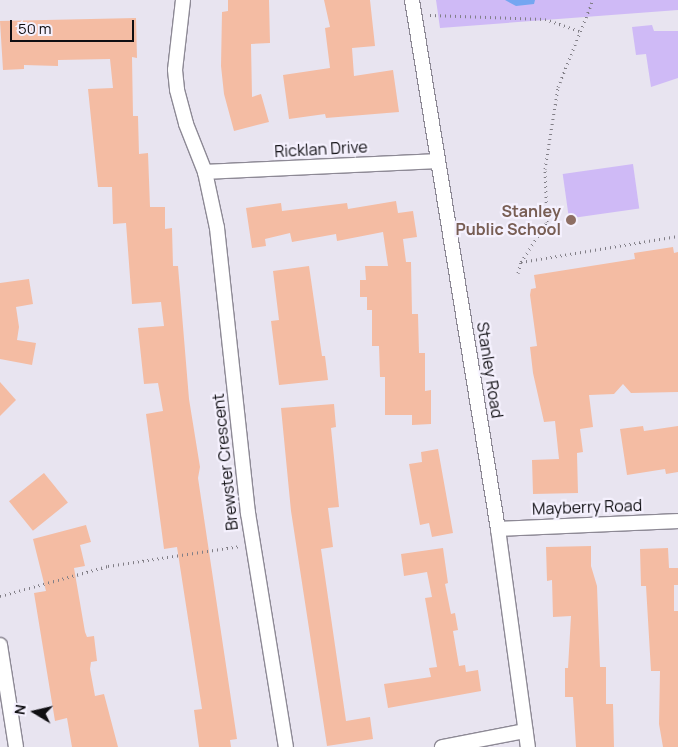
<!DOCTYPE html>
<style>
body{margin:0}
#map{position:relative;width:678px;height:747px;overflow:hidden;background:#e8e4f0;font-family:Manrope,sans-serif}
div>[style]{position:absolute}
.green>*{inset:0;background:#cfbaf6;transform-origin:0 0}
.water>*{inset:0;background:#74a6f1}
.building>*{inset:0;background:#f4bca3;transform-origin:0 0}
.path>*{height:3px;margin-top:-1.5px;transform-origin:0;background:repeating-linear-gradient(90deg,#827f87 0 1px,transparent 0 5px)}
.roads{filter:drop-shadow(1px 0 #8d8995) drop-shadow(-1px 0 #8d8995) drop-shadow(0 1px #8d8995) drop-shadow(0 -1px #8d8995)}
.minor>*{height:14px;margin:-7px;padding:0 7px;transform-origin:7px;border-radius:7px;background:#fff}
.dots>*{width:14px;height:14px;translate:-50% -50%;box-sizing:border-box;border:2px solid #f5f1fe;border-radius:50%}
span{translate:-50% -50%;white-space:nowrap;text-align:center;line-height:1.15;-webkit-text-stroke:4.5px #f5f1fe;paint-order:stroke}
.street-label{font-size:16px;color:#0f0e12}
.education-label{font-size:16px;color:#785e54;font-weight:700}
.right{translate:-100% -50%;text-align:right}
.north{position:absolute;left:10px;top:687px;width:50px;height:50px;-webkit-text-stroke:4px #f5f1fe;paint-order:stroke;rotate:279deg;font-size:14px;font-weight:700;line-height:20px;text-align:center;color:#0f0e12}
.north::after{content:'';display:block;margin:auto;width:18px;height:22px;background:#0f0e12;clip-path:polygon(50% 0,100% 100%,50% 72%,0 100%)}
.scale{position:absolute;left:10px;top:20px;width:124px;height:22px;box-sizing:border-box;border:2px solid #0f0e12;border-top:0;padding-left:6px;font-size:15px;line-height:18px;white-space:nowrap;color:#0f0e12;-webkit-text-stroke:4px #f5f1fe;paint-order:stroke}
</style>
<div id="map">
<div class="green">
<div style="clip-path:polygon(436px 0,678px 0,678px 10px,440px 28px)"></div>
<div style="clip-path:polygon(652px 25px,654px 31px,678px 31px,678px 78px,651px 87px,646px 54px,636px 55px,632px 27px)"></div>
<div style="left:633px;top:164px;width:45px;height:71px;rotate:82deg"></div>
</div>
<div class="water">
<div style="clip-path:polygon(505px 0,535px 0,534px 4px,516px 6px)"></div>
</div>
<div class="building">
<div style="clip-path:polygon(228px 0,269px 0,270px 43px,251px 44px,252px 97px,261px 94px,269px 122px,234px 131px,224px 94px,221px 66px,222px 12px,228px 11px)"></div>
<div style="clip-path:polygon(324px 0,370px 0,375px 46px,352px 48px,354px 76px,393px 70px,399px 112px,326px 118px,325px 114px,289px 119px,283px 75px,330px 68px,325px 28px,330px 27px)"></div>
<div style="clip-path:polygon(136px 18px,137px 58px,132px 57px,133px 116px,138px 116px,139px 154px,148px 153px,150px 207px,165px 207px,165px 229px,172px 228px,173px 266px,178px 266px,189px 399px,200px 467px,198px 478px,237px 739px,230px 740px,231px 747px,199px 747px,194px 710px,202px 709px,177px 547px,164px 549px,161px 526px,146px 414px,163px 411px,158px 383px,144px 384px,138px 328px,164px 326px,161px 302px,132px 304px,126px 223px,113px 224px,112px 187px,98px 187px,88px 89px,113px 88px,110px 59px,58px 60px,58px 66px,24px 65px,24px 69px,3px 70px,0 21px)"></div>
<div style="clip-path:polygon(396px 201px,398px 213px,413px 211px,417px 237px,403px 239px,406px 262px,411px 262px,412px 314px,418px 314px,419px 353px,425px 353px,425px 391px,431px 390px,431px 424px,412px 425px,412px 415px,385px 415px,385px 377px,380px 377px,379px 346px,372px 346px,372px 310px,367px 310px,367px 297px,360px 297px,360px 280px,366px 280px,365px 266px,388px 266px,383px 232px,337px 241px,336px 234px,292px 242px,290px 233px,265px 239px,266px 246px,252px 248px,246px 208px,281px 203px,282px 211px,347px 203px,348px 209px)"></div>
<div style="clip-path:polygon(673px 247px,674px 253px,678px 252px,678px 392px,631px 393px,623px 384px,614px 394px,589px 395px,593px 427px,580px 429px,583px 452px,577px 453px,578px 493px,533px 494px,532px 460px,559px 459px,555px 421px,544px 422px,533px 373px,530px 347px,537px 346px,530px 295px,531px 289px,536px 288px,534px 275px,635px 259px,634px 253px)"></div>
<div style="clip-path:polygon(309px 266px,322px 356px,325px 356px,328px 380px,279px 385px,271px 321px,279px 320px,273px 271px)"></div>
<div style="clip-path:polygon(29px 279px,33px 304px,16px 307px,19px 327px,17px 340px,36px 343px,32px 365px,0 359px,0 283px)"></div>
<div style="clip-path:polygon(0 382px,16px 400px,0 416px)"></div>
<div style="clip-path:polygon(334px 404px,336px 427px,331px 428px,339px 507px,328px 508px,333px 547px,321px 549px,346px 721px,370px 717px,373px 739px,327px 746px,291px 511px,281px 408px)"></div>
<div style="clip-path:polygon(643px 426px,644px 431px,678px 426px,678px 472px,666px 474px,665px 469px,627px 475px,620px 429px)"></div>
<div style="clip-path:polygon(438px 449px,453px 533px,432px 537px,429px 523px,420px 525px,409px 464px,422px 462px,421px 452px)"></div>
<div style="left:44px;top:473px;width:38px;height:45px;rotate:51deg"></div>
<div style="clip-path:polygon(86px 525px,91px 542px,80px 545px,85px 566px,74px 568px,85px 632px,87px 637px,94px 636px,97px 661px,91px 662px,90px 669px,95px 696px,104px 694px,118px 747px,72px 747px,67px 718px,55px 721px,34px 593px,46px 591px,33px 539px)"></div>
<div style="clip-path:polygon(591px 546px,591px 566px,597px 586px,600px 667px,606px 667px,606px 704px,613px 704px,614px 747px,576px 747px,573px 697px,565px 697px,565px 668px,568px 668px,571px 616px,553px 617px,552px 580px,547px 581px,546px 547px)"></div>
<div style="clip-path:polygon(443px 548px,448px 583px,445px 584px,451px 614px,455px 613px,458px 630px,453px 631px,459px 666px,465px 665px,466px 672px,478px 670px,481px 691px,388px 708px,384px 684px,431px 677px,429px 668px,437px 667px,425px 598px,432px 597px,427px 572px,404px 576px,401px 554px)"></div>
<div style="clip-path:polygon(668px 548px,669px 568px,678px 568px,678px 585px,674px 585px,674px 611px,678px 611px,678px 747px,663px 747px,659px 724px,660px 671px,651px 671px,646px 586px,641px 586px,640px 549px)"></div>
</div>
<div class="path">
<div style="left:430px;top:15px;width:115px;rotate:2deg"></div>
<div style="left:545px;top:19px;width:37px;rotate:19deg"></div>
<div style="left:521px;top:262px;width:159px;rotate:-9.4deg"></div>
<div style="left:518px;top:273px;width:11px;rotate:-75deg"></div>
<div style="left:521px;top:262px;width:48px;rotate:-57deg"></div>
<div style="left:547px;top:222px;width:53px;rotate:-92.2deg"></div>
<div style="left:545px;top:169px;width:83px;rotate:-81deg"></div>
<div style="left:558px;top:87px;width:94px;rotate:-68.1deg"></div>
<div style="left:0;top:596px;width:112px;rotate:-15.5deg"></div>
<div style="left:108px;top:566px;width:134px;rotate:-8.6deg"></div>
</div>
<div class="roads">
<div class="minor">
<div style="left:183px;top:0;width:70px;rotate:96.5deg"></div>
<div style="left:175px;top:70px;width:20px;rotate:84deg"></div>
<div style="left:177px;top:90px;width:35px;rotate:75deg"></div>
<div style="left:186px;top:124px;width:52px;rotate:68.4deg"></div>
<div style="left:205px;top:172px;width:57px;rotate:77.9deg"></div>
<div style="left:217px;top:228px;width:287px;rotate:83.8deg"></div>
<div style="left:248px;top:513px;width:237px;rotate:80.8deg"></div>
<div style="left:412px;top:0;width:536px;rotate:80.77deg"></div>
<div style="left:498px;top:529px;width:220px;rotate:82.2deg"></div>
<div style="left:205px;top:172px;width:233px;rotate:-2.7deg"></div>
<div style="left:498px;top:529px;width:180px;rotate:-2.5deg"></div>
<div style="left:0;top:645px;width:103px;rotate:81.1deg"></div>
<div style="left:442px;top:747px;width:85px;rotate:-10.9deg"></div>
</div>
</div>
<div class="dots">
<div style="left:571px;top:220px;background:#8d6e63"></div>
</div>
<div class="street-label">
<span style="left:321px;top:149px;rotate:-3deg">Ricklan Drive</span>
<span style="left:490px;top:370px;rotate:81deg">Stanley Road</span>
<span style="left:225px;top:462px;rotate:-96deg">Brewster Crescent</span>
<span style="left:587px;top:507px;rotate:-2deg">Mayberry Road</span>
</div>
<div class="education-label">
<span class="right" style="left:561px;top:220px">Stanley<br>Public School</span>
</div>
<div class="north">N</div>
<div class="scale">50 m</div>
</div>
